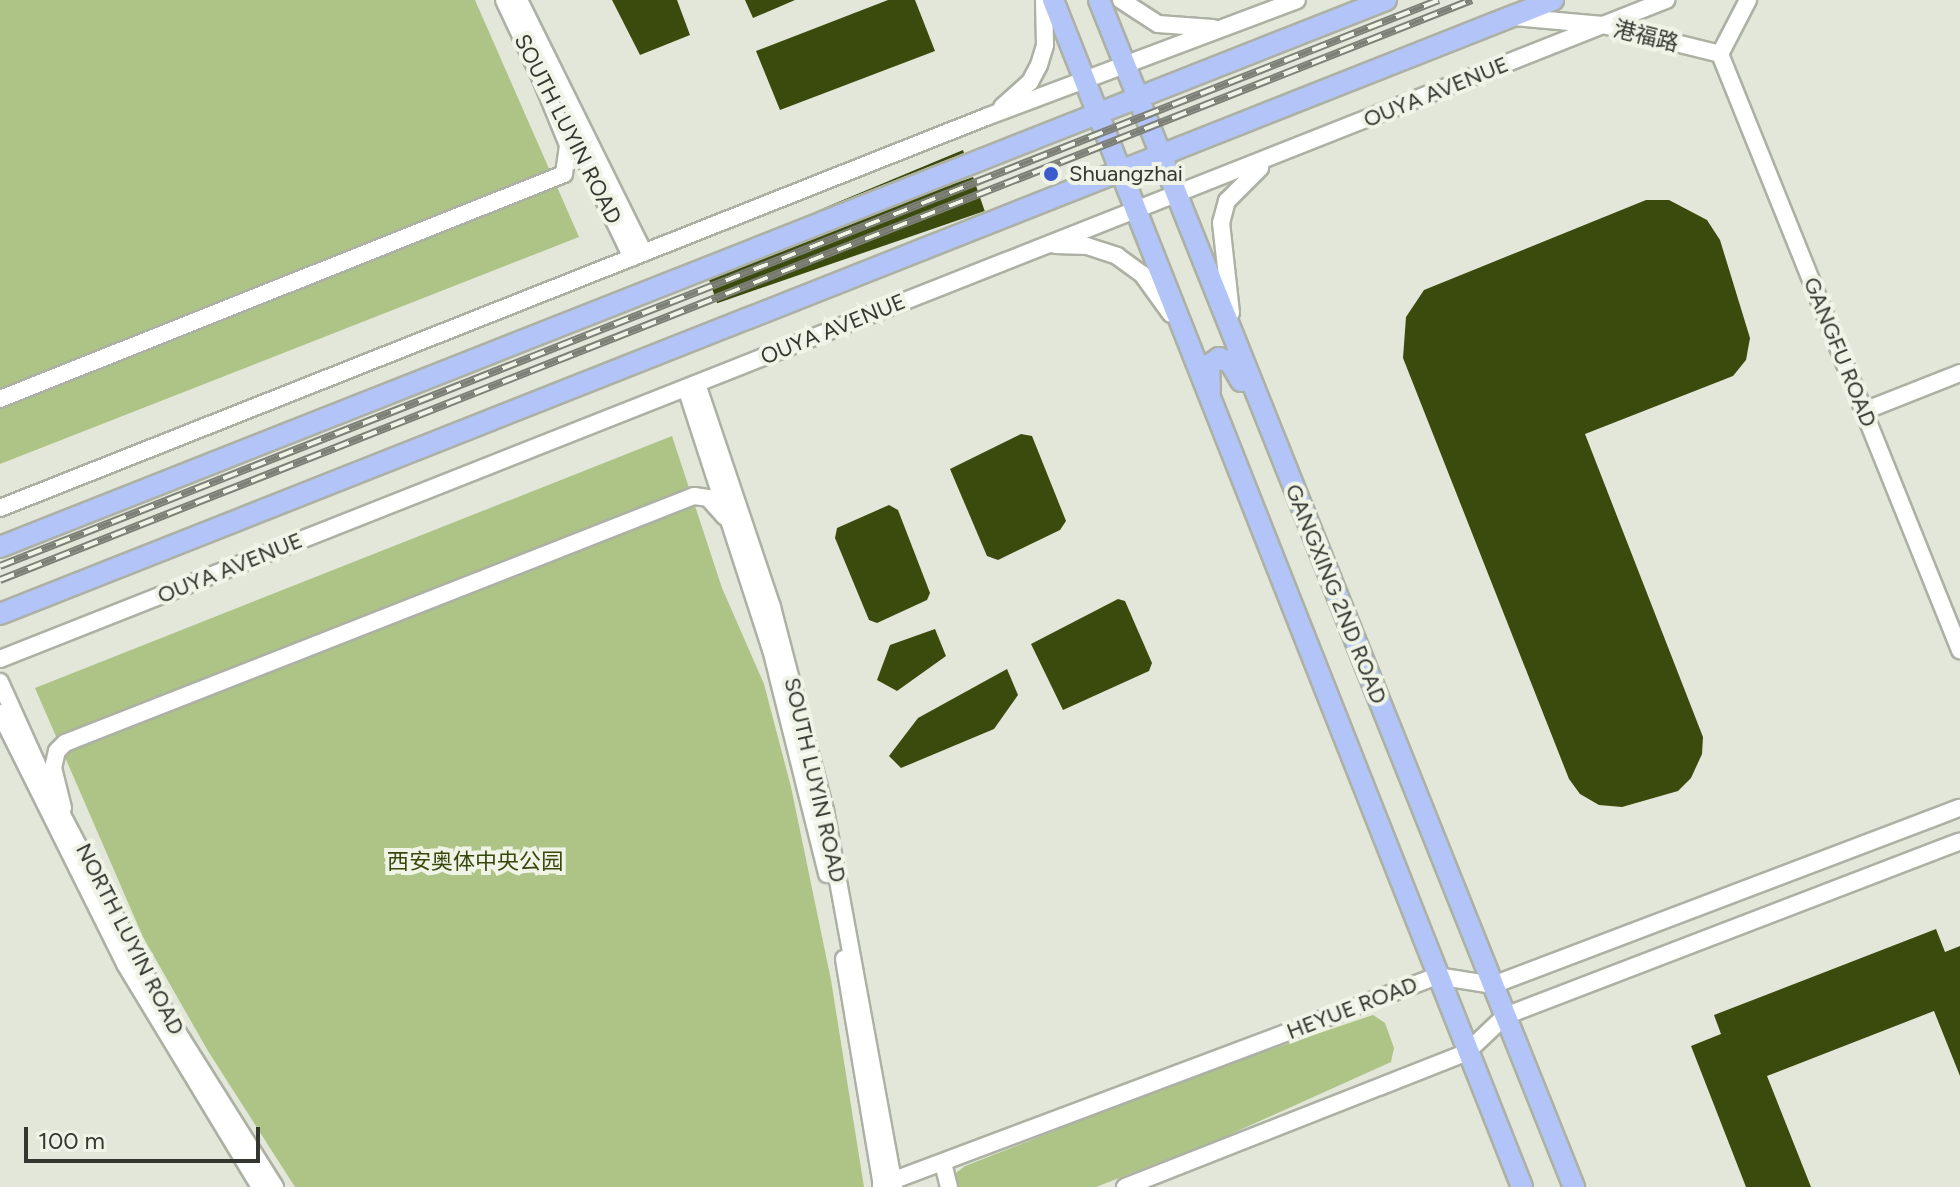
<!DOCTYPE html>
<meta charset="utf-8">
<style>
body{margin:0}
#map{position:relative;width:1960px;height:1187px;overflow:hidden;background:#e2e7d9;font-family:Figtree,"Noto Sans SC",sans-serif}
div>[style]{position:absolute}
.green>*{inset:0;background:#aec386}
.building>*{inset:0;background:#3a4b0d;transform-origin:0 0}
.roads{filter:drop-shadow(2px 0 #acb1a4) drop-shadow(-2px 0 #acb1a4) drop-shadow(0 2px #acb1a4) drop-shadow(0 -2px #acb1a4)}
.minor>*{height:16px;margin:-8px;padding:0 8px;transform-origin:8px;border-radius:8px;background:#fff}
.major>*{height:20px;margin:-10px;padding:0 10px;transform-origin:10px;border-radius:10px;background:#b3c5f8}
.rail>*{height:8px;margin-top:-4px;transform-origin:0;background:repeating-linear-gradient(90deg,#eff4e6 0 15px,#7d8077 0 30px);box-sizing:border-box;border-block:2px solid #7d8077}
.dots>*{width:22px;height:22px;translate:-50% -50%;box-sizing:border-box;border:4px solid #eff4e6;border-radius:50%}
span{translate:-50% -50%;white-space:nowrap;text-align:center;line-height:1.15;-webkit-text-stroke:8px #eff4e6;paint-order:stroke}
.street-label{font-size:22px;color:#343630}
.poi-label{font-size:22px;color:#343630}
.left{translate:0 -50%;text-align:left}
.park-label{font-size:22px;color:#38480d}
.scale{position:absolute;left:24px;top:1127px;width:236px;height:36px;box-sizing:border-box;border:4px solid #343630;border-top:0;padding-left:10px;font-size:24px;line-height:28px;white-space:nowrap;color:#343630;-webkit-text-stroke:6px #eff4e6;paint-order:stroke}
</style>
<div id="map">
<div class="green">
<div style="clip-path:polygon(0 0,475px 0,579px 237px,0 464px)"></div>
<div style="clip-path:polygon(672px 436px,722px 588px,764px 684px,791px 787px,831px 980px,864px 1187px,295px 1187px,208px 1051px,143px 937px,35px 688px)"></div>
<div style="clip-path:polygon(1373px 1015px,1385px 1023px,1394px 1048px,1391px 1062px,1222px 1138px,1096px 1187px,957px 1187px,956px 1173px,965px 1166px,1204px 1072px)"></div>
</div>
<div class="building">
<div style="clip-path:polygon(612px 0,677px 0,690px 35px,640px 55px)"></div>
<div style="clip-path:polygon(745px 0,795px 0,753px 18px)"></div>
<div style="clip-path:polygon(888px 0,915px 0,935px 51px,780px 110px,756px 51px)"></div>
<div style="clip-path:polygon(963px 150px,964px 153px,812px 213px,843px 200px)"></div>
<div style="left:973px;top:177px;width:36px;height:283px;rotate:71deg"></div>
<div style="clip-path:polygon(1646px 200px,1669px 200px,1707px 220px,1720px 240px,1750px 338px,1746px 360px,1733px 376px,1585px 434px,1703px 737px,1702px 754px,1691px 778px,1678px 791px,1622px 807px,1599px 805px,1580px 794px,1569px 779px,1403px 358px,1406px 317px,1424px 290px)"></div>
<div style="clip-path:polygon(1021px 434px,1032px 436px,1066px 521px,1060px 530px,998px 560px,987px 556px,950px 469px)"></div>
<div style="clip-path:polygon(889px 505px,898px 510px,930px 593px,927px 600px,877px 623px,869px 620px,835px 538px,837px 528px)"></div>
<div style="clip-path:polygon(1118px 599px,1125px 601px,1152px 663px,1149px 671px,1063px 710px,1031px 644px)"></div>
<div style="clip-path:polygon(935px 629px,946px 656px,897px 691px,877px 680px,890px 645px)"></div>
<div style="clip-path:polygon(1007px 669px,1018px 695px,994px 729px,901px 768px,889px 756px,918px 718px)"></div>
<div style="clip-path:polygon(1936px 929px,1945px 952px,1960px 946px,1960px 1076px,1934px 1011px,1767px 1076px,1811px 1187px,1746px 1187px,1691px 1046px,1721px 1034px,1714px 1015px)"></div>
</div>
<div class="roads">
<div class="minor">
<div style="left:504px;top:0;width:94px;rotate:64.8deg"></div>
<div style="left:519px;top:0;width:282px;rotate:63.7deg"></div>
<div style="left:1121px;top:0;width:44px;rotate:33deg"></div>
<div style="left:1158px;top:24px;width:55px;rotate:4.2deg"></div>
<div style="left:1748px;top:0;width:61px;rotate:117.4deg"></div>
<div style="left:1720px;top:54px;width:643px;rotate:68.07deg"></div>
<div style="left:1514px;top:17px;width:89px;rotate:5.1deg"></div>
<div style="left:1603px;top:25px;width:121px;rotate:13.9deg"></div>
<div style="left:1002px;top:107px;width:38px;rotate:-42deg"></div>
<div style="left:1030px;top:82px;width:19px;rotate:-62deg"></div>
<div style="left:1039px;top:65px;width:21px;rotate:-73deg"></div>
<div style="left:1045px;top:45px;width:45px;rotate:-91.3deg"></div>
<div style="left:570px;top:129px;width:143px;rotate:64.3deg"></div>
<div style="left:1055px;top:245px;width:32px;rotate:2deg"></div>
<div style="left:1087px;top:246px;width:32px;rotate:18deg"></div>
<div style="left:1117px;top:256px;width:31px;rotate:36deg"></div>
<div style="left:1142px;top:274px;width:49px;rotate:54.1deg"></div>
<div style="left:1231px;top:313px;width:91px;rotate:-96.3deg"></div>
<div style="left:1221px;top:223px;width:23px;rotate:-75deg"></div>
<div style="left:1227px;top:201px;width:47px;rotate:-45deg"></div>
<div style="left:697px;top:384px;width:235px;rotate:71.4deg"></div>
<div style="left:772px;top:607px;width:210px;rotate:75.4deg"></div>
<div style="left:825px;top:810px;width:383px;rotate:79.6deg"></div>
<div style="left:686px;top:388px;width:274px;rotate:72deg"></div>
<div style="left:771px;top:649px;width:232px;rotate:76deg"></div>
<div style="left:0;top:399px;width:607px;rotate:-21.75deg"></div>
<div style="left:564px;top:174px;width:29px;rotate:-82deg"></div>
<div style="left:568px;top:145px;width:71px;rotate:-112.2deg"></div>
<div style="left:1864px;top:411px;width:103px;rotate:-21.6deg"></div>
<div style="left:0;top:508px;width:1061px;rotate:-21.63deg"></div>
<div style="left:986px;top:117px;width:332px;rotate:-20.6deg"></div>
<div style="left:0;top:659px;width:1792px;rotate:-21.58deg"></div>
<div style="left:0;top:682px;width:114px;rotate:65.7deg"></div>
<div style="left:47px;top:786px;width:261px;rotate:62.4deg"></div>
<div style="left:168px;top:1017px;width:201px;rotate:57.8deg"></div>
<div style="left:0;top:713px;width:280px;rotate:63.5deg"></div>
<div style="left:125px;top:964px;width:261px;rotate:58.8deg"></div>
<div style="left:63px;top:808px;width:41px;rotate:-104deg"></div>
<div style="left:53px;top:768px;width:17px;rotate:-77deg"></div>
<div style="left:57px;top:751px;width:11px;rotate:-45deg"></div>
<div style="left:65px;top:743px;width:676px;rotate:-21.44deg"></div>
<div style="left:694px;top:496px;width:14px;rotate:8deg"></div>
<div style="left:708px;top:498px;width:25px;rotate:48deg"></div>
<div style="left:844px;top:959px;width:231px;rotate:80.5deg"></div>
<div style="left:943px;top:1163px;width:25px;rotate:76deg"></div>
<div style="left:881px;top:1185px;width:594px;rotate:-20.6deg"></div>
<div style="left:1437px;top:976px;width:57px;rotate:9.1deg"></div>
<div style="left:1493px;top:985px;width:499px;rotate:-20.8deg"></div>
<div style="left:1125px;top:1187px;width:366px;rotate:-21.5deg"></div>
<div style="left:1466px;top:1053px;width:54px;rotate:-43.5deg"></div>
<div style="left:1505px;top:1016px;width:487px;rotate:-21deg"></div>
</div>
<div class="major">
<div style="left:1053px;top:0;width:1276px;rotate:68.44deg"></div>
<div style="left:1099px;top:0;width:1279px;rotate:68.19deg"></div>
<div style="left:1210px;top:390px;width:25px;rotate:-92deg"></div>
<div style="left:1209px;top:365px;width:12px;rotate:-35deg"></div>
<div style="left:1219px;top:358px;width:12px;rotate:20deg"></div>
<div style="left:1230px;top:362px;width:22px;rotate:60deg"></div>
<div style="left:0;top:547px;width:1490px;rotate:-21.54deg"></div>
<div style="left:0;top:614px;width:1670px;rotate:-21.57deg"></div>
</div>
</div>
<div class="rail">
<div style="left:0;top:566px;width:1546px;rotate:-21.47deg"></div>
<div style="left:0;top:580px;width:1582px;rotate:-21.51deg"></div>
</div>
<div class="dots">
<div style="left:1051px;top:174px;background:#3c5cce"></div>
</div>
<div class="street-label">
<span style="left:1646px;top:36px;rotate:14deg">港福路</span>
<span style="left:1436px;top:92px;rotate:-22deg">OUYA AVENUE</span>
<span style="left:568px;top:129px;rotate:63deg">SOUTH LUYIN ROAD</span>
<span style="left:833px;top:329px;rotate:-22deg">OUYA AVENUE</span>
<span style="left:1840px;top:352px;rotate:68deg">GANGFU ROAD</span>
<span style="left:230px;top:568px;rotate:-22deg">OUYA AVENUE</span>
<span style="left:1336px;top:594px;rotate:68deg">GANGXING 2ND ROAD</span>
<span style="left:815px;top:780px;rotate:77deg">SOUTH LUYIN ROAD</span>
<span style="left:130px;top:939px;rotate:63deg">NORTH LUYIN ROAD</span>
<span style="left:1352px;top:1008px;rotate:-21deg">HEYUE ROAD</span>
</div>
<div class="poi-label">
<span class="left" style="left:1069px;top:174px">Shuangzhai</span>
</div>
<div class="park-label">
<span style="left:475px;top:862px">西安奥体中央公园</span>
</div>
<div class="scale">100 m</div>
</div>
